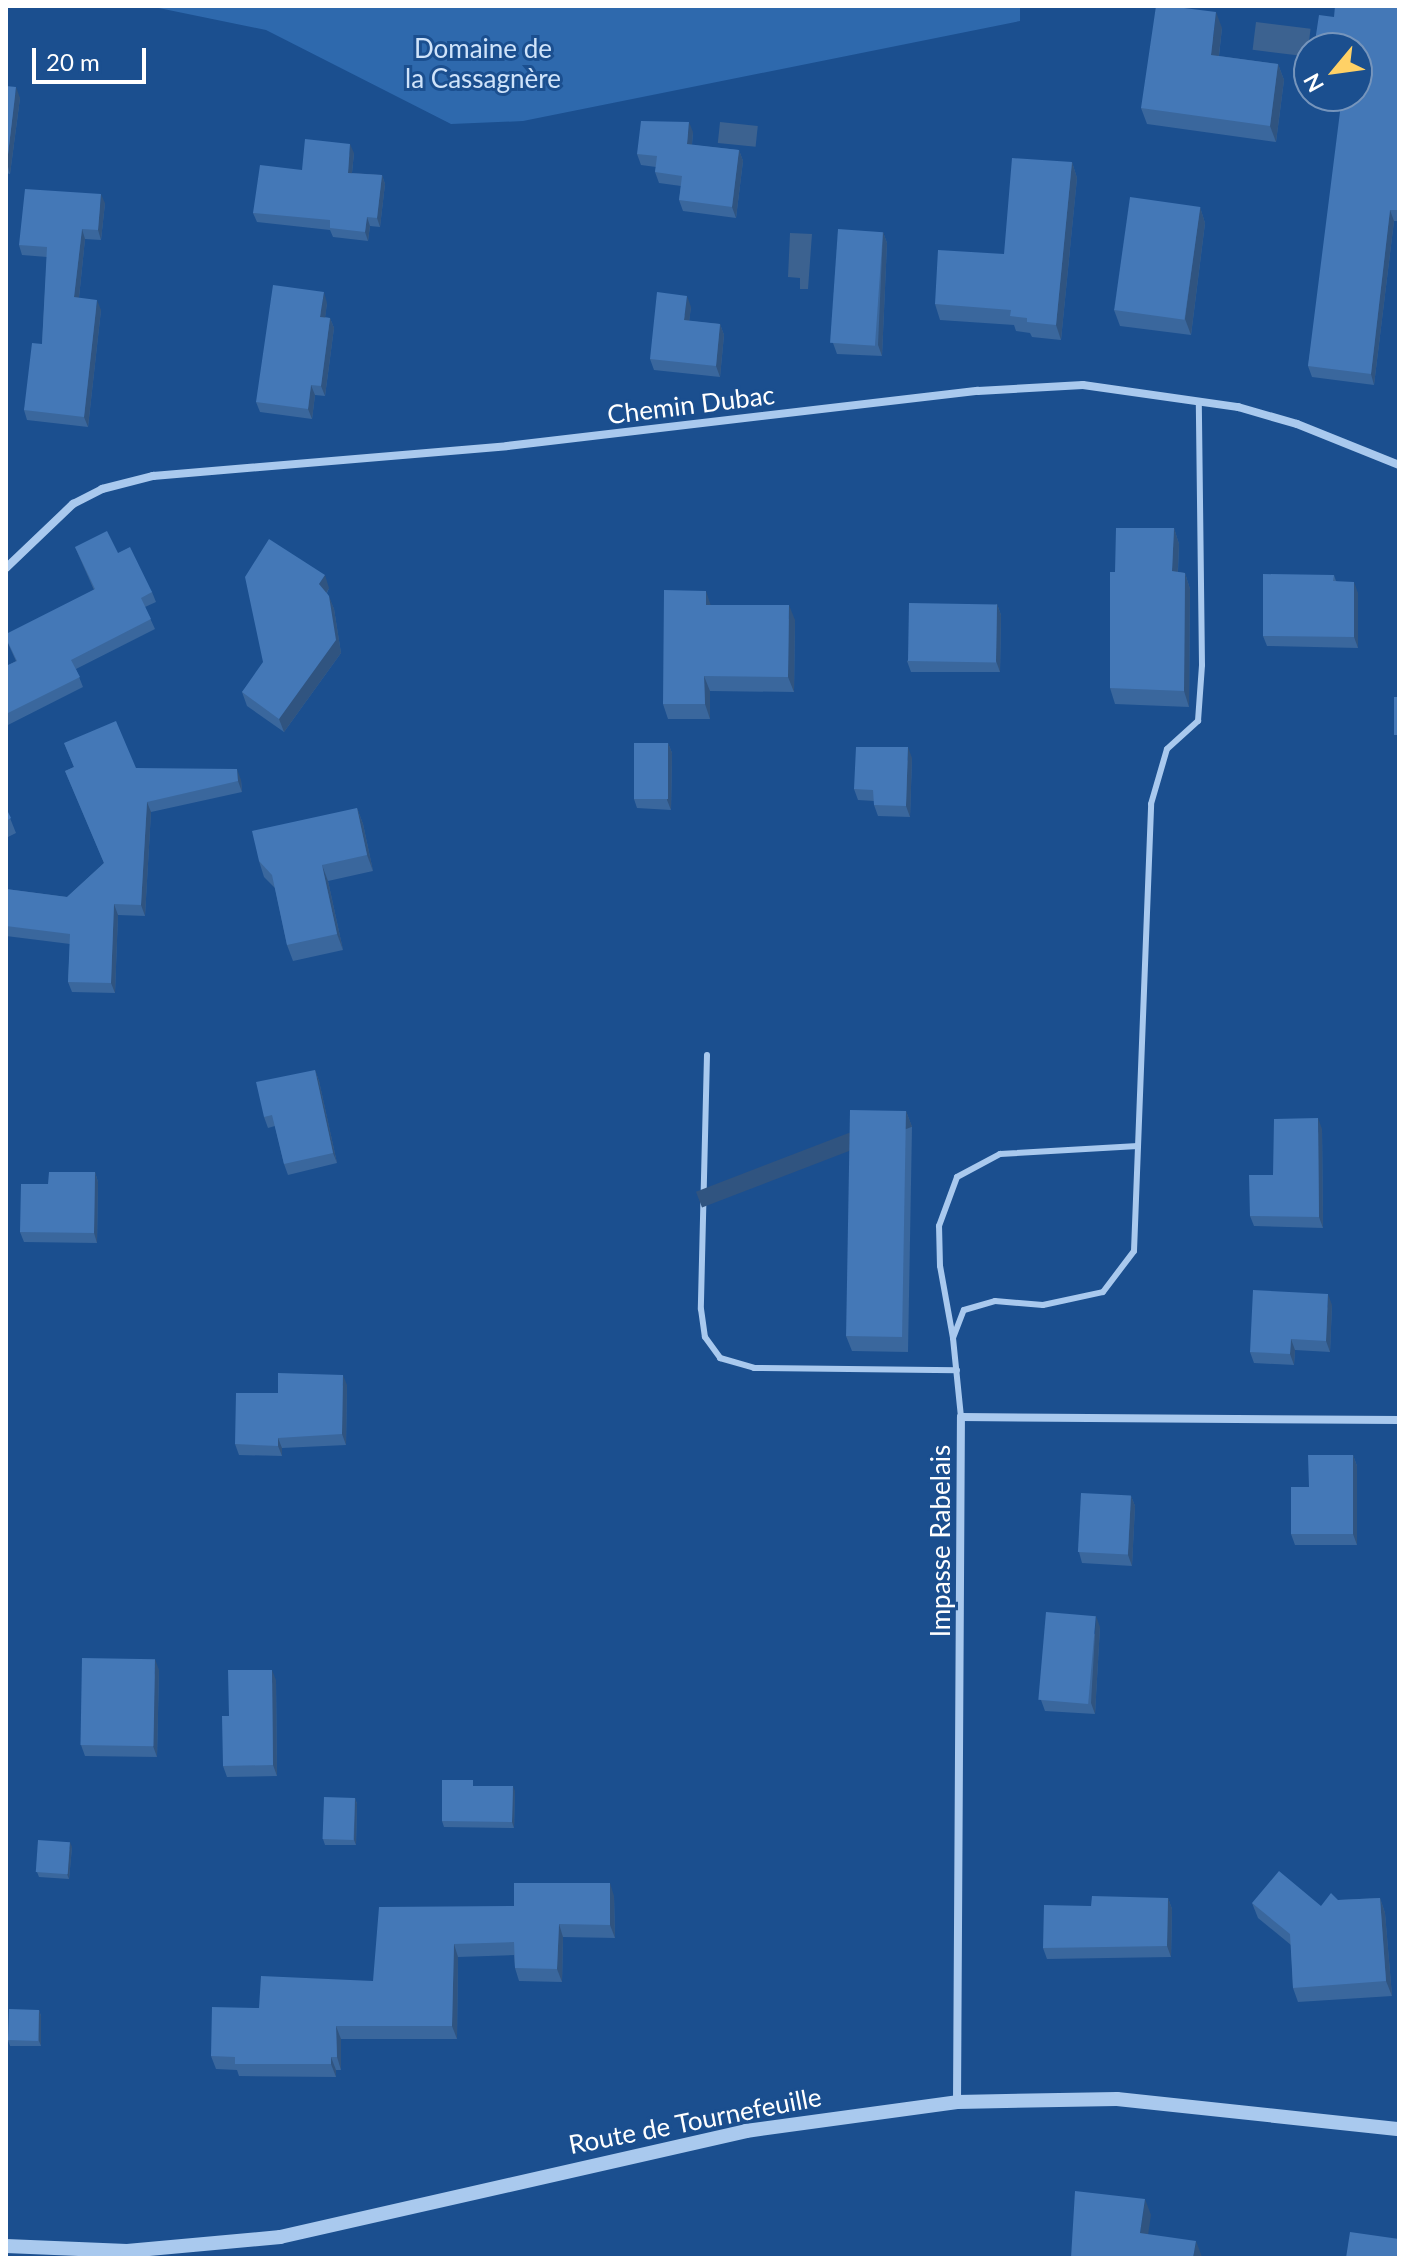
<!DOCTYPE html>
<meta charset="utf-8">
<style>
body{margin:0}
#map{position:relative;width:1405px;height:2264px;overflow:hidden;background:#1b4f8f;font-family:Lato,sans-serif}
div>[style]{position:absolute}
.green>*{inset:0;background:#2e69ad}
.water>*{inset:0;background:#3c6290;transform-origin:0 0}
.service>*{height:6px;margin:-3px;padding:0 3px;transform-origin:3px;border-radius:3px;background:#a9c9ee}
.minor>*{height:8px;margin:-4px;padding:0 4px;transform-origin:4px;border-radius:4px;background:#a9c9ee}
.tertiary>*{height:14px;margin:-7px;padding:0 7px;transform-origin:7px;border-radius:7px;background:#a9c9ee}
.wall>*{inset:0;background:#3a679d}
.shaded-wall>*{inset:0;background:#305480;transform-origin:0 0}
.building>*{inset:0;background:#4478b7;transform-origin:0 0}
span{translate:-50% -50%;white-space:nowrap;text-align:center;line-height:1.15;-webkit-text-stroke:6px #1b4f8f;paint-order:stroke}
.park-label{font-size:26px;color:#cfe3fa}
.street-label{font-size:26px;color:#fff}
.frame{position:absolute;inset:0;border:8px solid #fff;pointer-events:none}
.north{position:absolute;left:1293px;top:32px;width:80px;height:80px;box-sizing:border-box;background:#1b4f8f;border:2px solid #7695bc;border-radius:50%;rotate:241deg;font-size:22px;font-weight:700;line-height:32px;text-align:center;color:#fff}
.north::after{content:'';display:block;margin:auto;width:28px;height:36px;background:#ffd166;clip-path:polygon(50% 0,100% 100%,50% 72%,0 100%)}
.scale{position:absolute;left:32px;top:48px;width:114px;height:36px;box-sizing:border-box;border:4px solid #fff;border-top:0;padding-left:10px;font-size:24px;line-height:28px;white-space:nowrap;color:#fff;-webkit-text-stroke:6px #1b4f8f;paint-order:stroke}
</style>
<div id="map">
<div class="green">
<div style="clip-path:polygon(149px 6px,1020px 6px,1020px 21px,523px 121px,451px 124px,266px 30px)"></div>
</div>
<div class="water">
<div style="left:1256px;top:22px;width:55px;height:28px;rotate:7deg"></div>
<div style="left:720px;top:122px;width:38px;height:21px;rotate:6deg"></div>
<div style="clip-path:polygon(790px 233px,812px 234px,808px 289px,800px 289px,800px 278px,788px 277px)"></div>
</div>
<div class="service">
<div style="left:707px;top:1055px;width:254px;rotate:91.4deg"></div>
<div style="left:701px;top:1309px;width:28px;rotate:82deg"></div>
<div style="left:705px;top:1337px;width:26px;rotate:54deg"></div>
<div style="left:720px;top:1358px;width:35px;rotate:16deg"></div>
<div style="left:754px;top:1368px;width:203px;rotate:0.6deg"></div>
<div style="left:953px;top:1338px;width:73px;rotate:-100.2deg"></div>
<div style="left:940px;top:1266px;width:40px;rotate:-91.4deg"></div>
<div style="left:939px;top:1226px;width:52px;rotate:-69.8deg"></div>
<div style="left:957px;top:1177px;width:49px;rotate:-28.1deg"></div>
<div style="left:1000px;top:1154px;width:138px;rotate:-3.3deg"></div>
<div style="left:961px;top:1417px;width:79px;rotate:-95.8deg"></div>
<div style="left:953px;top:1338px;width:30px;rotate:-69deg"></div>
<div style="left:964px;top:1310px;width:32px;rotate:-16deg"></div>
<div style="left:995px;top:1301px;width:48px;rotate:4.8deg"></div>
<div style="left:1043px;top:1305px;width:61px;rotate:-12.2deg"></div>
<div style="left:1103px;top:1292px;width:51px;rotate:-52.9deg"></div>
<div style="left:1134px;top:1251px;width:447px;rotate:-87.8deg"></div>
<div style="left:1151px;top:804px;width:57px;rotate:-73.8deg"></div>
<div style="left:1167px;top:749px;width:42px;rotate:-42.1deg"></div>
<div style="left:1198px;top:721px;width:56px;rotate:-85.9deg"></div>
<div style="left:1202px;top:665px;width:264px;rotate:-90.7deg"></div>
</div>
<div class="minor">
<div style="left:6px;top:568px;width:93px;rotate:-43.7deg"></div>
<div style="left:73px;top:504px;width:33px;rotate:-27deg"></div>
<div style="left:102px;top:489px;width:53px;rotate:-14.3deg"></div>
<div style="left:153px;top:476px;width:355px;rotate:-4.8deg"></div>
<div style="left:507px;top:446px;width:474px;rotate:-6.7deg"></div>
<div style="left:978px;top:391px;width:105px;rotate:-3.3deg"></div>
<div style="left:1083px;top:385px;width:157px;rotate:8.1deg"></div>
<div style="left:1238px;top:407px;width:61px;rotate:16.1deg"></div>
<div style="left:1297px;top:424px;width:110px;rotate:21.9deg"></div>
<div style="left:957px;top:2102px;width:685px;rotate:-89.67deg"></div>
<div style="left:961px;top:1417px;width:438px;rotate:0.4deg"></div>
</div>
<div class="tertiary">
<div style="left:6px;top:2246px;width:121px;rotate:2.4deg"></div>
<div style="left:127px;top:2251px;width:154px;rotate:-5.2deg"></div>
<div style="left:280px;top:2237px;width:478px;rotate:-12.8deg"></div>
<div style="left:746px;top:2131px;width:213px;rotate:-7.8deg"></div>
<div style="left:957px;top:2102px;width:160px;rotate:-1.1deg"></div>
<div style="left:1117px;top:2099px;width:284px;rotate:6.1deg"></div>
</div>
<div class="wall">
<div style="clip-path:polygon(1399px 6px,1399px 221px,1394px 221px,1374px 385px,1312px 377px,1308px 366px,1357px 48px,1334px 17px)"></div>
<div style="clip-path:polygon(1222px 28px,1219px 56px,1278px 64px,1284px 80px,1276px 142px,1147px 124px,1141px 108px)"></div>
<div style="clip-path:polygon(6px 86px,20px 98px,10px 174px,6px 173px)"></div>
<div style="clip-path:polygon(693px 132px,692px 145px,739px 150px,743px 161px,736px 218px,683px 211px,679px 200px,681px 186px,659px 183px,655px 172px,656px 167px,641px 165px,637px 154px)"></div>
<div style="clip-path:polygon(354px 153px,352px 173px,382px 175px,385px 184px,380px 227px,370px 226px,368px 241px,333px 237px,330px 230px,257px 222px,253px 213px,302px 170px)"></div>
<div style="clip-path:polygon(1072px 162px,1077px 178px,1061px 340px,1032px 337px,1030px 333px,1016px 331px,1014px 325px,940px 320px,935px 304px,1004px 254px)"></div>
<div style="clip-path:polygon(105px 203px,101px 240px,85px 239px,79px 298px,101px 310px,88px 427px,27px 420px,24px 410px,42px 344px,47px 257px,22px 255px,19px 245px)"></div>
<div style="clip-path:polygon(1200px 207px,1205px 223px,1191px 335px,1120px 326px,1114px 310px)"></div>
<div style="clip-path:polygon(883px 232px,887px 243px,882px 356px,837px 354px,833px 343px)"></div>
<div style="clip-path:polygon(327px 303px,325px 317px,330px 318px,334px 328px,325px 396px,315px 395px,312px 419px,260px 412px,256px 402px)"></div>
<div style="clip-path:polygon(691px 307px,689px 321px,720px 324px,724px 335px,720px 377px,654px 370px,650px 359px)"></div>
<div style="clip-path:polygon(1174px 528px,1179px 544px,1178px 572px,1185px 573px,1190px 589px,1189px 707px,1115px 704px,1110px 688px,1115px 572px)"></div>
<div style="clip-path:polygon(75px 547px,118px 553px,152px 592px,156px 602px,145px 607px,155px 629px,76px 669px,83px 687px,6px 726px,6px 666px,16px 661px,6px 639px,94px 590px)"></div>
<div style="clip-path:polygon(1334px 575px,1336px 581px,1358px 593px,1358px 648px,1267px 646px,1263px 636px)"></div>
<div style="clip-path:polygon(329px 588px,327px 593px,334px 609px,341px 653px,284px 732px,247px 706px,242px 692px)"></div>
<div style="clip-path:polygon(997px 604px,1001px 615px,1000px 672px,911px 672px,907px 661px)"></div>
<div style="clip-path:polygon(711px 605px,795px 620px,794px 692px,710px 691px,710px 719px,668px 719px,663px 704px)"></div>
<div style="clip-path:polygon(64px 743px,136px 768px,241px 780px,242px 792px,151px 812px,145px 916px,118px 915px,115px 993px,72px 992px,68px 982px,70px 944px,6px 936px,6px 889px,67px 897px,104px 863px,65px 771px,74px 767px)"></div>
<div style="clip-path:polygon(668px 743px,672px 753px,671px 810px,637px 808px,634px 799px)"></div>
<div style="clip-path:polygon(912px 758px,910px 817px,878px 816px,874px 805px,874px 801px,858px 800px,854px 789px)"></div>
<div style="clip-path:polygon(6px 808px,16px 833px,6px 838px)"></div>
<div style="clip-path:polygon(357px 808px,363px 824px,373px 871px,328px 881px,343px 950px,293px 961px,287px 945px,275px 888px,264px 877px,259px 861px)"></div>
<div style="clip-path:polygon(315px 1070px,319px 1081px,337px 1163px,288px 1175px,284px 1164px,275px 1126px,268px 1128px,264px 1117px)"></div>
<div style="clip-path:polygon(906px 1111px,912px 1127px,908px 1352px,852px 1351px,846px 1336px)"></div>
<div style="clip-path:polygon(1322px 1129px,1323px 1228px,1254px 1226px,1250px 1216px,1273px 1175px)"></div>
<div style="clip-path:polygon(95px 1172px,98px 1182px,97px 1243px,24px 1242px,20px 1232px,48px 1184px)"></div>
<div style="clip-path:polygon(1332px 1305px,1330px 1352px,1295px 1350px,1294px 1365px,1254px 1363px,1250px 1352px)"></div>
<div style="clip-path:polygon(347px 1385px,346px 1445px,282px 1448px,282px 1456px,239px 1455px,235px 1444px,278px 1393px)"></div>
<div style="clip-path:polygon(1353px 1455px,1357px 1466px,1357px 1545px,1295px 1545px,1291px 1534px,1309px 1487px)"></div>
<div style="clip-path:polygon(1131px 1496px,1135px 1506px,1132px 1566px,1082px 1563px,1079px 1552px)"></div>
<div style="clip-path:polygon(1100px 1627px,1095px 1714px,1045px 1711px,1041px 1700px)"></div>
<div style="clip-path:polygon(159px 1670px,157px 1757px,85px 1756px,81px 1745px)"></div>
<div style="clip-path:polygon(276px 1680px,277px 1776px,227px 1777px,223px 1766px,229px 1716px)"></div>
<div style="clip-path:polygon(475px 1786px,515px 1791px,514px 1828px,444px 1827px,442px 1821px)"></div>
<div style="clip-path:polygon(355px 1798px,357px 1804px,356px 1845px,325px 1845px,323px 1839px)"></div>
<div style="clip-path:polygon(72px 1847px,69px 1879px,39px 1877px,37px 1872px)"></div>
<div style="clip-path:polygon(614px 1896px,615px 1938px,563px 1937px,562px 1982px,519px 1981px,515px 1968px,514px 1955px,458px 1957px,457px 2039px,341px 2039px,341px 2070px,336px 2070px,336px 2077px,239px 2076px,237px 2070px,216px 2069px,211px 2056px,259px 2008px,373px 1981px,514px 1906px)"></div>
<div style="clip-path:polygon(1168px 1898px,1172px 1909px,1171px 1957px,1047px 1959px,1043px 1948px,1091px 1906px)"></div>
<div style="clip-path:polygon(1380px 1898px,1385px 1913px,1392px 1996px,1298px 2002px,1293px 1988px,1291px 1945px,1258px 1918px,1252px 1903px,1321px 1906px,1338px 1900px)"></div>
<div style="clip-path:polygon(39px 2010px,41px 2016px,41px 2046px,10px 2046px,8px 2040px)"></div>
</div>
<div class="shaded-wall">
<div style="clip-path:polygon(1216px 12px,1222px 28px,1217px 71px,1211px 55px)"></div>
<div style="clip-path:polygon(1278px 64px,1284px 80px,1276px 142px,1270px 126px)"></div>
<div style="clip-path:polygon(16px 87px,20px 98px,10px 174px,7px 163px)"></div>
<div style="clip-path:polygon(689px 122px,693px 132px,691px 155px,687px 144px)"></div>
<div style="clip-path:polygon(350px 144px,354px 153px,351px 182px,348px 173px)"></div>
<div style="clip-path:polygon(739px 150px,743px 161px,736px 218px,732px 207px)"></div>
<div style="clip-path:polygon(1072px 162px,1077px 178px,1061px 340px,1056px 325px)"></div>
<div style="clip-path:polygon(382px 175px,385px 184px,380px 227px,377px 218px)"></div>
<div style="clip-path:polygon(101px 194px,105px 203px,101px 240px,98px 230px)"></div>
<div style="clip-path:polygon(1200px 207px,1205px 223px,1191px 335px,1185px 319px)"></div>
<div style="clip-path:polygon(1390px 210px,1394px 221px,1374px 385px,1371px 374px)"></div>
<div style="clip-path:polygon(367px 217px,370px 226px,368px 241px,365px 232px)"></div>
<div style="clip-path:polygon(82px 229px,85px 239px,78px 307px,74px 297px)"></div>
<div style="clip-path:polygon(883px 232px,887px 243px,882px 356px,878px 345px)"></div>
<div style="clip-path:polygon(324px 292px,327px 303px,324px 327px,320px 317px)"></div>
<div style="clip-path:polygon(687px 296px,691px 307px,688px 331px,684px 320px)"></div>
<div style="clip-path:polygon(97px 300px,101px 310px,88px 427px,84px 417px)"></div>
<div style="clip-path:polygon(330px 318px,334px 328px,325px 396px,321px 386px)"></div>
<div style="clip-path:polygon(720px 324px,724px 335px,720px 377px,716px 366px)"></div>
<div style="clip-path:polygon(311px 385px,315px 395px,312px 419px,308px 409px)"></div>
<div style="clip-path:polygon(1174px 528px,1179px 544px,1177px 587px,1172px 571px)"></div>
<div style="clip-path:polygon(1185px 573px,1190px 589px,1189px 707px,1184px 691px)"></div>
<div style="clip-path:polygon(325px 575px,329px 588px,324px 597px,319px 584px)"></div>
<div style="clip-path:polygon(1354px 582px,1358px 593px,1358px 648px,1354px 637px)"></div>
<div style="clip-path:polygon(706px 591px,711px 606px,706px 605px)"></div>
<div style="clip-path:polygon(329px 596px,334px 609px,341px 653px,284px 732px,279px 719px)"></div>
<div style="clip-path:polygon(997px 604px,1001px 615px,1000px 672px,996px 661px)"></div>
<div style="clip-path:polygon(789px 605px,795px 620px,794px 692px,788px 677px)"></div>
<div style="clip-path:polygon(704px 676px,710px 691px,710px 719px,705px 704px)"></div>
<div style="clip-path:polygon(668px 743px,672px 753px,671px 810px,667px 800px)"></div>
<div style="clip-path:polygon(908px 747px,912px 758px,910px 817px,906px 806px)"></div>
<div style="clip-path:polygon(237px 769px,241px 780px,242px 792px,238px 781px)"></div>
<div style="clip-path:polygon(147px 802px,151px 812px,145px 916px,141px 905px)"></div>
<div style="clip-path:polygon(357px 808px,363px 824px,373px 871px,367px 855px)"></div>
<div style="clip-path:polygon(322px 865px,328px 881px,343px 950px,337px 934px)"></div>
<div style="clip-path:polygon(114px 904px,118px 915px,115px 993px,111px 983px)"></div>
<div style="clip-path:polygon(315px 1070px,319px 1081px,337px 1163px,333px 1153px)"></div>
<div style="left:906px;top:1111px;width:17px;height:225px;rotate:69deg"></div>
<div style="clip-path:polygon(1318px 1118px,1322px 1129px,1323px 1228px,1319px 1217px)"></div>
<div style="clip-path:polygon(95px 1172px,98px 1182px,97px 1243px,94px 1233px)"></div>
<div style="clip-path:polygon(1328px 1294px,1332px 1305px,1330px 1352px,1326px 1341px)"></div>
<div style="clip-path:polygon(1291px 1339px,1295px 1350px,1294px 1365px,1290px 1354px)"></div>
<div style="clip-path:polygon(343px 1375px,347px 1385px,346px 1445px,342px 1434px)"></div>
<div style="clip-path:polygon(278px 1438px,282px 1448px,282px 1456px,278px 1446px)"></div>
<div style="clip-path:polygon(1353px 1455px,1357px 1466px,1357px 1545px,1353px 1534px)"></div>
<div style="clip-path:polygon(1131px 1496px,1135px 1506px,1132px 1566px,1128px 1555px)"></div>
<div style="clip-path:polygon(1096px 1616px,1100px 1627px,1095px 1714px,1091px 1703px)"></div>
<div style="clip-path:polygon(155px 1659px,159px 1670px,157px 1757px,153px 1746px)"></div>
<div style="clip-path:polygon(272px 1670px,276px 1680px,277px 1776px,273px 1765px)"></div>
<div style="clip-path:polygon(513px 1786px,515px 1791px,514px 1828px,512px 1822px)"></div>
<div style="clip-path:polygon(355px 1798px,357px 1804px,356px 1845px,354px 1840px)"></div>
<div style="clip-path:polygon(70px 1842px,72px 1847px,69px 1879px,67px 1874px)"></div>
<div style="clip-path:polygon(610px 1883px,614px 1896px,615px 1938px,610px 1925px)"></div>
<div style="clip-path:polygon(1168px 1898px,1172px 1909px,1171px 1957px,1167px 1946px)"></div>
<div style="clip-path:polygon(1380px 1898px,1385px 1913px,1392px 1996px,1386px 1981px)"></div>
<div style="clip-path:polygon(559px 1924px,563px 1937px,562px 1982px,557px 1969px)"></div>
<div style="clip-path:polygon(454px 1944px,458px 1957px,457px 2039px,452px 2026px)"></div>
<div style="clip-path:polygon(39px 2010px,41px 2016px,41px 2046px,39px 2041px)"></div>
<div style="clip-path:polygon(336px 2026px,341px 2039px,341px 2070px,337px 2057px)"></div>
<div style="clip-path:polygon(331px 2057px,336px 2070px,336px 2077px,331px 2064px)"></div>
<div style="clip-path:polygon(1145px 2199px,1151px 2215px,1146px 2249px,1140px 2233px)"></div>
<div style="clip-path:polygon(1196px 2241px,1202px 2257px,1201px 2258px,1193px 2258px)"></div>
</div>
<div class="building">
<div style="clip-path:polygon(1156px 6px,1168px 6px,1216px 12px,1211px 55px,1278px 64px,1270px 126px,1141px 108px)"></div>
<div style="clip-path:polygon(1335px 6px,1399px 6px,1399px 210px,1390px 210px,1371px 374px,1308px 366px,1342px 96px,1357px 96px,1357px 48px,1314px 48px,1319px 15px,1334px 17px)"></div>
<div style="clip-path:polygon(6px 86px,16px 87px,7px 163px,6px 163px)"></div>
<div style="clip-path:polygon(641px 121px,689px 122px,687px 144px,739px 150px,732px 207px,679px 200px,682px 176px,655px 172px,657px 156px,637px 154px)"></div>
<div style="clip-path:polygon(305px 139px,350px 144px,348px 173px,382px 175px,377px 218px,367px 217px,365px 232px,330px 228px,330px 220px,253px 213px,260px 165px,302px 170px)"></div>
<div style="clip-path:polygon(1012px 158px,1072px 162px,1056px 325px,1027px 322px,1027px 318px,1010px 316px,1011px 310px,935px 304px,938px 250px,1004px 254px)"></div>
<div style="clip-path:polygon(25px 189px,101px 194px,98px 230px,82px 229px,74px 297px,97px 300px,84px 417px,24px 410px,32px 343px,42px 344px,47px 247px,19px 245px)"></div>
<div style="left:1130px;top:197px;width:71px;height:114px;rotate:8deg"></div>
<div style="left:838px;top:229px;width:45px;height:114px;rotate:4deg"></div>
<div style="clip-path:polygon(273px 285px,324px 292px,320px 317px,330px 318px,321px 386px,311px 385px,308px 409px,256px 402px)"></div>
<div style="clip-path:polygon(657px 292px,687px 296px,684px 320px,720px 324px,716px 366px,650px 359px)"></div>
<div style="clip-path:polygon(1116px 528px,1174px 528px,1172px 571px,1185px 573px,1184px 691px,1110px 688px,1110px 572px,1115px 572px)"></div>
<div style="clip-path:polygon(107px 531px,118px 553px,130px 547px,152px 592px,141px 598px,151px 619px,71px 660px,80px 677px,6px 714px,6px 666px,17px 661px,6px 638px,6px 634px,95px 589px,75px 547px)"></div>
<div style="clip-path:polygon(269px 539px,325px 575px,319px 584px,329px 596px,336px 640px,279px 719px,242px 692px,263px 662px,245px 577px)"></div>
<div style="clip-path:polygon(1263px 574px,1334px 575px,1333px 581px,1354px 582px,1354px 637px,1263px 636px)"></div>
<div style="clip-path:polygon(664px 590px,706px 591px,706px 605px,789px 605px,788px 677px,704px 676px,705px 704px,663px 704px)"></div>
<div style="left:909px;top:603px;width:88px;height:58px;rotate:1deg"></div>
<div style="left:1394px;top:697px;width:5px;height:38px"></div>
<div style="clip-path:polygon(116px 721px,136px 768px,237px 769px,238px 781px,147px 802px,141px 905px,114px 904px,111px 983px,68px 982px,70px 934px,6px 926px,6px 889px,67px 897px,104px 863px,65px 771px,74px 767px,64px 743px)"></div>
<div style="left:634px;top:743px;width:34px;height:56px"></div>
<div style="clip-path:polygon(856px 747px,908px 747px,906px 806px,874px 805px,873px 790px,854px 789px)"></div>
<div style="clip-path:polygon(6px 808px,11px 818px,6px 821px)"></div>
<div style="clip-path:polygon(357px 808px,367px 855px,322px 865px,337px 934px,287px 945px,272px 875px,259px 861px,252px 831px)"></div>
<div style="clip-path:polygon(315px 1070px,333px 1153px,284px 1164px,272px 1115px,264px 1117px,256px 1082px)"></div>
<div style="left:850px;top:1110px;width:56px;height:226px;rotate:1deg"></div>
<div style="clip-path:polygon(1318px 1118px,1319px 1217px,1250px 1216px,1249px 1175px,1273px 1175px,1274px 1119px)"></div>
<div style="clip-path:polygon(49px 1172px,95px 1172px,94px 1233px,20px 1232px,21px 1184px,48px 1184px)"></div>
<div style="clip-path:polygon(1253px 1290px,1328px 1294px,1326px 1341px,1291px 1339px,1290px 1354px,1250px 1352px)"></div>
<div style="clip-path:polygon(278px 1373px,343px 1375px,342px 1434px,278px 1438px,278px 1446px,235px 1444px,236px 1393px,278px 1393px)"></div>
<div style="clip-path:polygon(1308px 1455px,1353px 1455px,1353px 1534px,1291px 1534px,1291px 1487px,1309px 1487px)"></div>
<div style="left:1081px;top:1493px;width:50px;height:59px;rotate:3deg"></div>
<div style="left:1046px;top:1612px;width:50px;height:88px;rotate:5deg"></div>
<div style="left:82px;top:1658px;width:73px;height:87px;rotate:1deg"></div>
<div style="clip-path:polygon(228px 1670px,272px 1670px,273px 1765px,223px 1766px,222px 1716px,229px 1716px)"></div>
<div style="clip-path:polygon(442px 1780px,473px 1780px,473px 1786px,513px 1786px,512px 1822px,442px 1821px)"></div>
<div style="left:324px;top:1797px;width:31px;height:42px;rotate:2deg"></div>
<div style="left:38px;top:1840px;width:32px;height:32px;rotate:4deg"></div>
<div style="clip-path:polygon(1279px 1871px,1321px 1906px,1331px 1893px,1338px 1900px,1380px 1898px,1386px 1981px,1293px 1988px,1290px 1934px,1252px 1903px)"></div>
<div style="clip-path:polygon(514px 1883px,610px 1883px,610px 1925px,559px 1924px,557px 1969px,515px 1968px,514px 1942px,454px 1944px,452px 2026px,336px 2026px,337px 2057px,331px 2057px,331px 2064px,235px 2064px,235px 2057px,211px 2056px,212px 2007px,259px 2008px,261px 1976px,373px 1981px,379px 1907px,514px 1906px)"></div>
<div style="clip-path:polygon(1092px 1896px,1168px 1898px,1167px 1946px,1043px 1948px,1044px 1905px,1091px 1906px)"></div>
<div style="left:9px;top:2009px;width:30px;height:31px;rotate:2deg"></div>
<div style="clip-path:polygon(1075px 2191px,1145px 2199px,1140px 2233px,1196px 2241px,1193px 2258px,1071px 2258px)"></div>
<div style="clip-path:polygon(1350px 2232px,1399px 2239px,1399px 2258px,1346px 2258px)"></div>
</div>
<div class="park-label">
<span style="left:483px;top:64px">Domaine de<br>la Cassagnère</span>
</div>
<div class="street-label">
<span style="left:691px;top:405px;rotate:-7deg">Chemin Dubac</span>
<span style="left:941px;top:1541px;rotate:-90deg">Impasse Rabelais</span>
<span style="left:695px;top:2121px;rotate:-11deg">Route de Tournefeuille</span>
</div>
<div class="frame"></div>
<div class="north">N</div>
<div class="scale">20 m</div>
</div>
